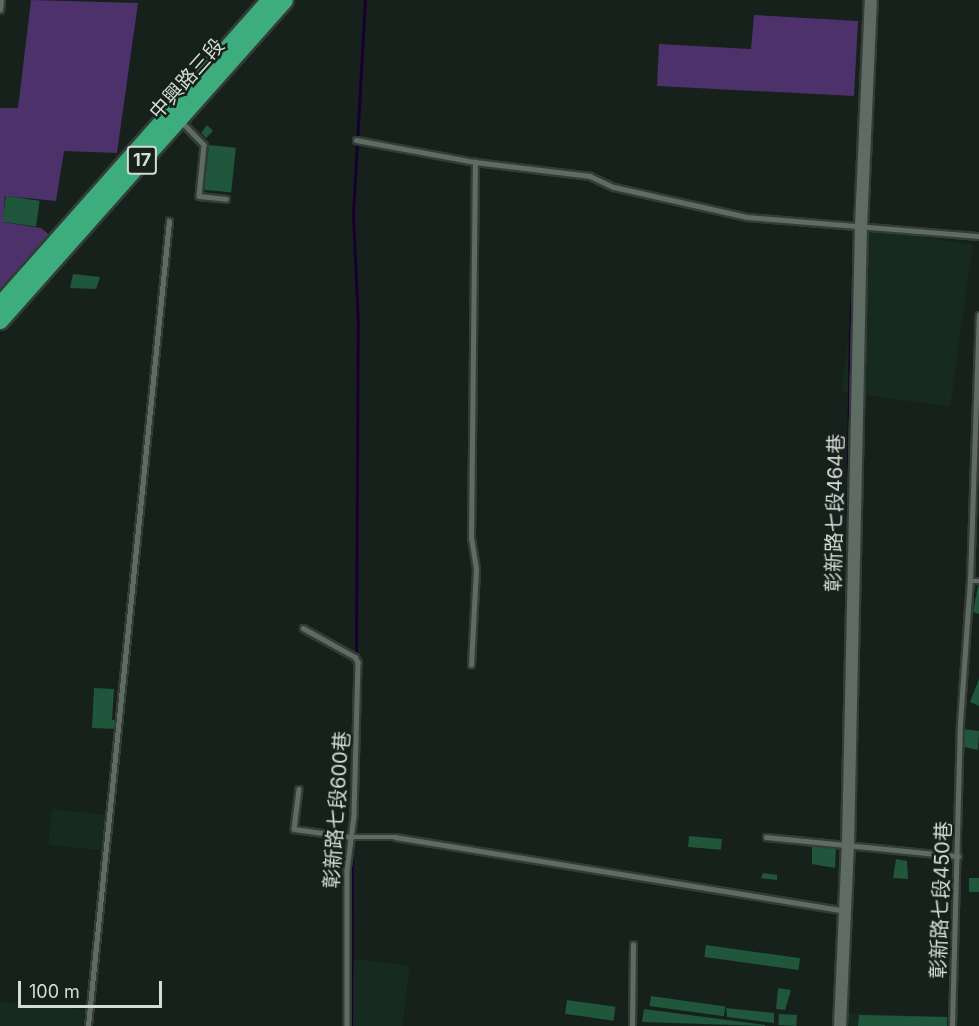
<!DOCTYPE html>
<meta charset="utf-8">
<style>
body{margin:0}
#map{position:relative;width:979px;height:1026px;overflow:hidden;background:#15211a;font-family:Inter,"Noto Sans TC",sans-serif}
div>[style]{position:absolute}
.built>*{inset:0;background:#172a20;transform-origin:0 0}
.green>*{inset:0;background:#4d316a}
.stream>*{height:3px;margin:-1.5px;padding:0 1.5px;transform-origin:1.5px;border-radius:1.5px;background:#18002e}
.building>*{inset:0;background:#20563b;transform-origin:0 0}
.roads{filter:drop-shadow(2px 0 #343c37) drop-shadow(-2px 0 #343c37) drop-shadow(0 2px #343c37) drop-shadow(0 -2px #343c37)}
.service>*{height:4.5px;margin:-2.25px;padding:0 2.25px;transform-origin:2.25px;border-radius:2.25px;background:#5e6c64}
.tertiary>*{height:12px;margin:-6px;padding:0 6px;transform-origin:6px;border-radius:6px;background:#5e6c64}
.primary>*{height:15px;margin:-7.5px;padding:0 7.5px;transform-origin:7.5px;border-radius:7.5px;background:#3ead7e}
span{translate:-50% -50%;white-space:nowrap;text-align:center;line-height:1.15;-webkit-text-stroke:5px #15211a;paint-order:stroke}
.shield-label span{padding:2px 4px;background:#15211a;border:2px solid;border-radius:4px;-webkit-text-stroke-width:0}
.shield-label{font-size:18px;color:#d4dcd7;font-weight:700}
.street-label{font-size:20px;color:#d4dcd7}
.scale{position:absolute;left:18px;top:981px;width:144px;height:27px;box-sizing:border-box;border:3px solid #d4dcd7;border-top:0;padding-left:8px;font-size:18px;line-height:21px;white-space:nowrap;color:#d4dcd7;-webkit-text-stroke:4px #15211a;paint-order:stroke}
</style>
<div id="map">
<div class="built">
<div style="left:864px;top:229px;width:110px;height:164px;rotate:8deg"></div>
<div style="left:52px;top:809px;width:54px;height:36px;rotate:6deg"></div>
<div style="left:355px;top:959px;width:55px;height:67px;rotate:7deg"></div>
<div style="clip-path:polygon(0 1002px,85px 1010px,83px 1026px,0 1026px)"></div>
<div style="clip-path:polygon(847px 1013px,949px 1017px,949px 1026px,846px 1026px)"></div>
</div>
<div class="green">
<div style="clip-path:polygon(31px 0,138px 3px,117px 153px,64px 151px,56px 201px,5px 196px,3px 222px,41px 228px,52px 237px,0 297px,0 108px,18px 108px)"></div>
<div style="clip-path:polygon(754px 15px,858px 21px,854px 96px,657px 86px,659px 44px,751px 49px)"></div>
</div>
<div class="stream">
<div style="left:356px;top:658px;width:333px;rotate:-89.7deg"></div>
<div style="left:358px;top:325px;width:111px;rotate:-92.6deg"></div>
<div style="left:353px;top:214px;width:214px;rotate:-86.8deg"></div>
<div style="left:845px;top:682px;width:348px;rotate:-89.2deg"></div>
<div style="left:850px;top:334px;width:334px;rotate:-87.6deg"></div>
<div style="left:352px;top:820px;width:141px;rotate:-88.8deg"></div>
<div style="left:351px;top:1026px;width:179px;rotate:-89.7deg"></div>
<div style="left:834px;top:1026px;width:299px;rotate:-87.9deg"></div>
</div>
<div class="building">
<div style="clip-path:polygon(207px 125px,213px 131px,206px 138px,201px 133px)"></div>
<div style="left:209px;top:145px;width:27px;height:45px;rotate:6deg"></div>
<div style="left:6px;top:196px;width:34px;height:26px;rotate:8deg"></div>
<div style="clip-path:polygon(73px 274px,100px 277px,96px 289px,70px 288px)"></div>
<div style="clip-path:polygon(979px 581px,979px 614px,973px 612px)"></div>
<div style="clip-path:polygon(979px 679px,979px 706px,970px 702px)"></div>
<div style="clip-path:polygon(94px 688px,114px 689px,112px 720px,118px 720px,117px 729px,92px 728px)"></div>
<div style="clip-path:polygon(963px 729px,979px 731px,978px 750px,960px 746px)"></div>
<div style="left:689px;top:836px;width:33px;height:11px;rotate:5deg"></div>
<div style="clip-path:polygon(812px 845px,836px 848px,835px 868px,812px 864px)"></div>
<div style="clip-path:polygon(896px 859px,907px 861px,908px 879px,893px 878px)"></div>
<div style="clip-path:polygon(763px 873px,777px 875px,777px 880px,761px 878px)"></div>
<div style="left:969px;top:878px;width:10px;height:14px"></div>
<div style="left:706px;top:945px;width:95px;height:12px;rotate:8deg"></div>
<div style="clip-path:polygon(778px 988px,791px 990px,785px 1010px,776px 1009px)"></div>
<div style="left:651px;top:996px;width:75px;height:10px;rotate:8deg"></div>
<div style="left:567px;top:1000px;width:49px;height:14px;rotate:8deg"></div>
<div style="clip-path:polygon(726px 1008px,774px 1013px,774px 1023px,727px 1017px)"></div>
<div style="clip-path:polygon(644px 1009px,765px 1025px,765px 1026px,642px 1022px)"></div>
<div style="left:779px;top:1014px;width:18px;height:11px;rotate:3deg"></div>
<div style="clip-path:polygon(859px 1015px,947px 1017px,947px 1026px,858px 1026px)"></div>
</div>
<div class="roads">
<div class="service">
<div style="left:0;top:10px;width:10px;rotate:-84deg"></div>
<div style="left:181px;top:121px;width:33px;rotate:46deg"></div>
<div style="left:204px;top:145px;width:51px;rotate:95.6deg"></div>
<div style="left:199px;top:196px;width:27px;rotate:6deg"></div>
<div style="left:356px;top:140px;width:121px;rotate:10.5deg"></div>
<div style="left:475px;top:162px;width:116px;rotate:6.9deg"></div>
<div style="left:590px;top:176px;width:26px;rotate:25deg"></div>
<div style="left:614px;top:187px;width:136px;rotate:12.7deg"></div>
<div style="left:747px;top:217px;width:233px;rotate:4.7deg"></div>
<div style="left:970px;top:581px;width:9px"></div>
<div style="left:303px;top:628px;width:60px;rotate:29.1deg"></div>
<div style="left:355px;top:657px;width:6px;rotate:59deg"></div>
<div style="left:358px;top:662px;width:154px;rotate:91.5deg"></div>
<div style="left:354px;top:816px;width:55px;rotate:97.3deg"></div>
<div style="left:347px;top:871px;width:155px;rotate:90deg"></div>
<div style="left:471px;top:665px;width:96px;rotate:-87deg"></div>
<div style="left:476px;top:569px;width:30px;rotate:-99deg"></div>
<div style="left:471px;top:539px;width:377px;rotate:-89.4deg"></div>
<div style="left:299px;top:789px;width:40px;rotate:97.1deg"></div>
<div style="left:294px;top:829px;width:58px;rotate:8deg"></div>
<div style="left:351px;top:837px;width:44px"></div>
<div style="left:395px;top:837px;width:454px;rotate:9.3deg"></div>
<div style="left:766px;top:837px;width:193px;rotate:5.7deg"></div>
<div style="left:88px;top:1026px;width:809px;rotate:-84.25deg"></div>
<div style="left:632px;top:1026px;width:81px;rotate:-89.3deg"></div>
<div style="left:952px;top:1026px;width:303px;rotate:-88.5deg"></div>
<div style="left:960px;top:723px;width:142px;rotate:-86deg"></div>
<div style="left:970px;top:581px;width:266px;rotate:-88.1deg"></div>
</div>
<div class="tertiary">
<div style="left:840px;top:1026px;width:181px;rotate:-87.5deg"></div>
<div style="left:848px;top:845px;width:619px;rotate:-88.8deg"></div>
<div style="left:861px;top:226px;width:226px;rotate:-87.5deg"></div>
</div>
<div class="primary">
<div style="left:0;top:303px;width:405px;rotate:-48.5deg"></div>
<div style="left:0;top:321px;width:429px;rotate:-48.4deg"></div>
</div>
</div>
<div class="shield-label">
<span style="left:142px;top:160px">17</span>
</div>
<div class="street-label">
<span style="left:187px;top:79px;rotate:-48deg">中興路三段</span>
<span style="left:835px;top:513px;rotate:-89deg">彰新路七段464巷</span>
<span style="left:337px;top:810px;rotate:-86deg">彰新路七段600巷</span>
<span style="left:941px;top:900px;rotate:-88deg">彰新路七段450巷</span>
</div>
<div class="scale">100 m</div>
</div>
